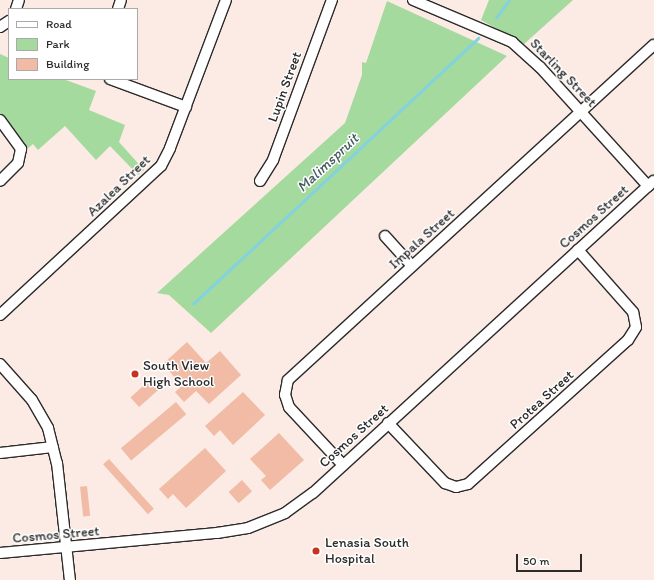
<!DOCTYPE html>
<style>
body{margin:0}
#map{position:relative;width:654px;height:580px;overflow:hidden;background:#fbebe4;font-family:Itim,sans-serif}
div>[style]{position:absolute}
.green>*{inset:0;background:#a4da9d}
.stream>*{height:2.5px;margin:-1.25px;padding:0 1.25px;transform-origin:1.25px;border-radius:1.25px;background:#82d2df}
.building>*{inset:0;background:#f1bba5;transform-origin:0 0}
.roads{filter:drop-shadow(1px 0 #2b2b2b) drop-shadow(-1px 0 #2b2b2b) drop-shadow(0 1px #2b2b2b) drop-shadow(0 -1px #2b2b2b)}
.minor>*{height:10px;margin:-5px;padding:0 5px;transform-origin:5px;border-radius:5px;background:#fff}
.dots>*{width:11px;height:11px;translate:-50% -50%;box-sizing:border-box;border:2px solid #fff;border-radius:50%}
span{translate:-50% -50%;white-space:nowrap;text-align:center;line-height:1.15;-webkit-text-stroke:3px #fff;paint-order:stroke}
.street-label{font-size:14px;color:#2b2b2b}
.poi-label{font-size:14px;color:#2b2b2b}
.left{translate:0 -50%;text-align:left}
.water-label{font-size:15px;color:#455d61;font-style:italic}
.legend{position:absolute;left:8px;top:8px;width:130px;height:72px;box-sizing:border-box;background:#fff;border:1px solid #aaa;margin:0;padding:5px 7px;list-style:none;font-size:12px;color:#2b2b2b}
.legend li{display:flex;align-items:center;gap:8px;height:20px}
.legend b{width:20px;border:1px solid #aaa}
.scale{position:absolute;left:516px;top:554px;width:66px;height:18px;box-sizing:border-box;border:2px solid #2b2b2b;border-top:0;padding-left:5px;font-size:12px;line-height:14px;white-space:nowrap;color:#2b2b2b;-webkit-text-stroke:3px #fff;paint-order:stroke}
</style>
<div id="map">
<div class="green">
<div style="clip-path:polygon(489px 0,573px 0,524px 44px,481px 20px)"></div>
<div style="clip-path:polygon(387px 1px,507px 56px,211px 333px,169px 295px,157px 293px,345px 123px,362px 75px,362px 62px,366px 63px)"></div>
<div style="clip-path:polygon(0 54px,9px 58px,9px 79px,63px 79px,96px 91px,89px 110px,125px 125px,119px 142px,144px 170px,138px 175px,110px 146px,96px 160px,65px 126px,38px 150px,33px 144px,27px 149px,0 115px)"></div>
</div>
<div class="stream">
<div style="left:496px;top:18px;width:22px;rotate:-54deg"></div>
<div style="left:193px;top:304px;width:390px;rotate:-43deg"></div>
</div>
<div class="building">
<div style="clip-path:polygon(187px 342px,206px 363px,220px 351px,241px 375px,209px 404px,196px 391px,184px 402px,175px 392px,182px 386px,163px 364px)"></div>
<div style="left:152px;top:378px;width:13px;height:29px;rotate:48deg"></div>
<div style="clip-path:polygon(243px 392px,265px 415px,233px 445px,220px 430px,214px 436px,205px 426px)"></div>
<div style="left:176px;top:402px;width:16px;height:72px;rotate:50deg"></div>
<div style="clip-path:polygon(279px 433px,304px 460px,270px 490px,261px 480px,266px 476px,250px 459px)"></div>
<div style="clip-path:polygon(205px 448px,226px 471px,186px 508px,173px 494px,168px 499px,159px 489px)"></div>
<div style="left:109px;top:459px;width:67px;height:8px;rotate:48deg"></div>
<div style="left:242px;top:480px;width:15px;height:18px;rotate:48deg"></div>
<div style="left:87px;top:486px;width:30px;height:7px;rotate:84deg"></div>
</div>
<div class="roads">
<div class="minor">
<div style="left:413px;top:0;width:108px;rotate:23deg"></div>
<div style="left:512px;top:42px;width:38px;rotate:42deg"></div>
<div style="left:540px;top:67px;width:161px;rotate:47.8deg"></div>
<div style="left:16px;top:9px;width:9px;rotate:-72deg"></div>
<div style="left:118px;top:9px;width:9px;rotate:-72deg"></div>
<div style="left:0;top:27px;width:11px;rotate:-34deg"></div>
<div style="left:110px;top:79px;width:81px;rotate:20.2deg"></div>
<div style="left:0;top:120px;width:36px;rotate:54deg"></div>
<div style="left:21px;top:149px;width:14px;rotate:102deg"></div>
<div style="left:18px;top:163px;width:25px;rotate:135deg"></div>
<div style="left:260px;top:181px;width:25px;rotate:-58deg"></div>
<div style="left:273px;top:160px;width:171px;rotate:-69.8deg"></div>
<div style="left:385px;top:236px;width:40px;rotate:48deg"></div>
<div style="left:0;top:315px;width:219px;rotate:-42.8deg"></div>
<div style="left:161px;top:166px;width:20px;rotate:-63deg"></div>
<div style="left:170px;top:148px;width:158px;rotate:-69.3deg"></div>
<div style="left:0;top:364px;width:48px;rotate:48.4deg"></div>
<div style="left:32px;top:400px;width:32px;rotate:60deg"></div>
<div style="left:48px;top:428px;width:36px;rotate:76deg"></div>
<div style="left:57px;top:463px;width:118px;rotate:83.7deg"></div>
<div style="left:388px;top:423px;width:83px;rotate:46.5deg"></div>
<div style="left:445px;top:483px;width:12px;rotate:20deg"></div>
<div style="left:456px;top:487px;width:12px;rotate:-14deg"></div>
<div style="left:468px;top:484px;width:215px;rotate:-42deg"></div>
<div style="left:628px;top:340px;width:15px;rotate:-58deg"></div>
<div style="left:636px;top:327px;width:15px;rotate:-101deg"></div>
<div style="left:633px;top:312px;width:83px;rotate:-131.6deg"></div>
<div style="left:0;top:453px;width:53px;rotate:-6.5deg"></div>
<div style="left:343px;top:465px;width:79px;rotate:-133deg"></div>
<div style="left:289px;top:407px;width:13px;rotate:-108deg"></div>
<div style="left:285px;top:395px;width:15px;rotate:-79deg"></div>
<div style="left:288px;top:380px;width:496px;rotate:-42.5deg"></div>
<div style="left:0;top:553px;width:218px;rotate:-5.3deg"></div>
<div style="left:217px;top:533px;width:31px;rotate:-9deg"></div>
<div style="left:248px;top:528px;width:40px;rotate:-22deg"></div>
<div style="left:285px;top:513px;width:34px;rotate:-36deg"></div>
<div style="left:313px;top:493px;width:462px;rotate:-42.5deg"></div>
</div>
</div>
<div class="dots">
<div style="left:135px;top:374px;background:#c8321e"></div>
<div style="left:316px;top:551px;background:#c8321e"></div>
</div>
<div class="street-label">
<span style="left:563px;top:73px;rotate:46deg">Starling Street</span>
<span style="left:285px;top:87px;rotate:-70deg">Lupin Street</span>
<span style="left:119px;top:186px;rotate:-44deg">Azalea Street</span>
<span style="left:594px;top:217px;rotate:-42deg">Cosmos Street</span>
<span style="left:422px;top:239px;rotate:-42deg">Impala Street</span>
<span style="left:542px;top:400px;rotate:-42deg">Protea Street</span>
<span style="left:354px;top:436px;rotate:-42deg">Cosmos Street</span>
<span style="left:56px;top:535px;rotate:-5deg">Cosmos Street</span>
</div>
<div class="poi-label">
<span class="left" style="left:143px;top:374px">South View<br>High School</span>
<span class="left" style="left:325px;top:551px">Lenasia South<br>Hospital</span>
</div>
<div class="water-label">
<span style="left:328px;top:163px;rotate:-43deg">Malimspruit</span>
</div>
<ul class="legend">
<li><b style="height:5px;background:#fff"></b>Road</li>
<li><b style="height:11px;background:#a4da9d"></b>Park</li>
<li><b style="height:11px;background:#f1bba5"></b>Building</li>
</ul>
<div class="scale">50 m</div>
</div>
